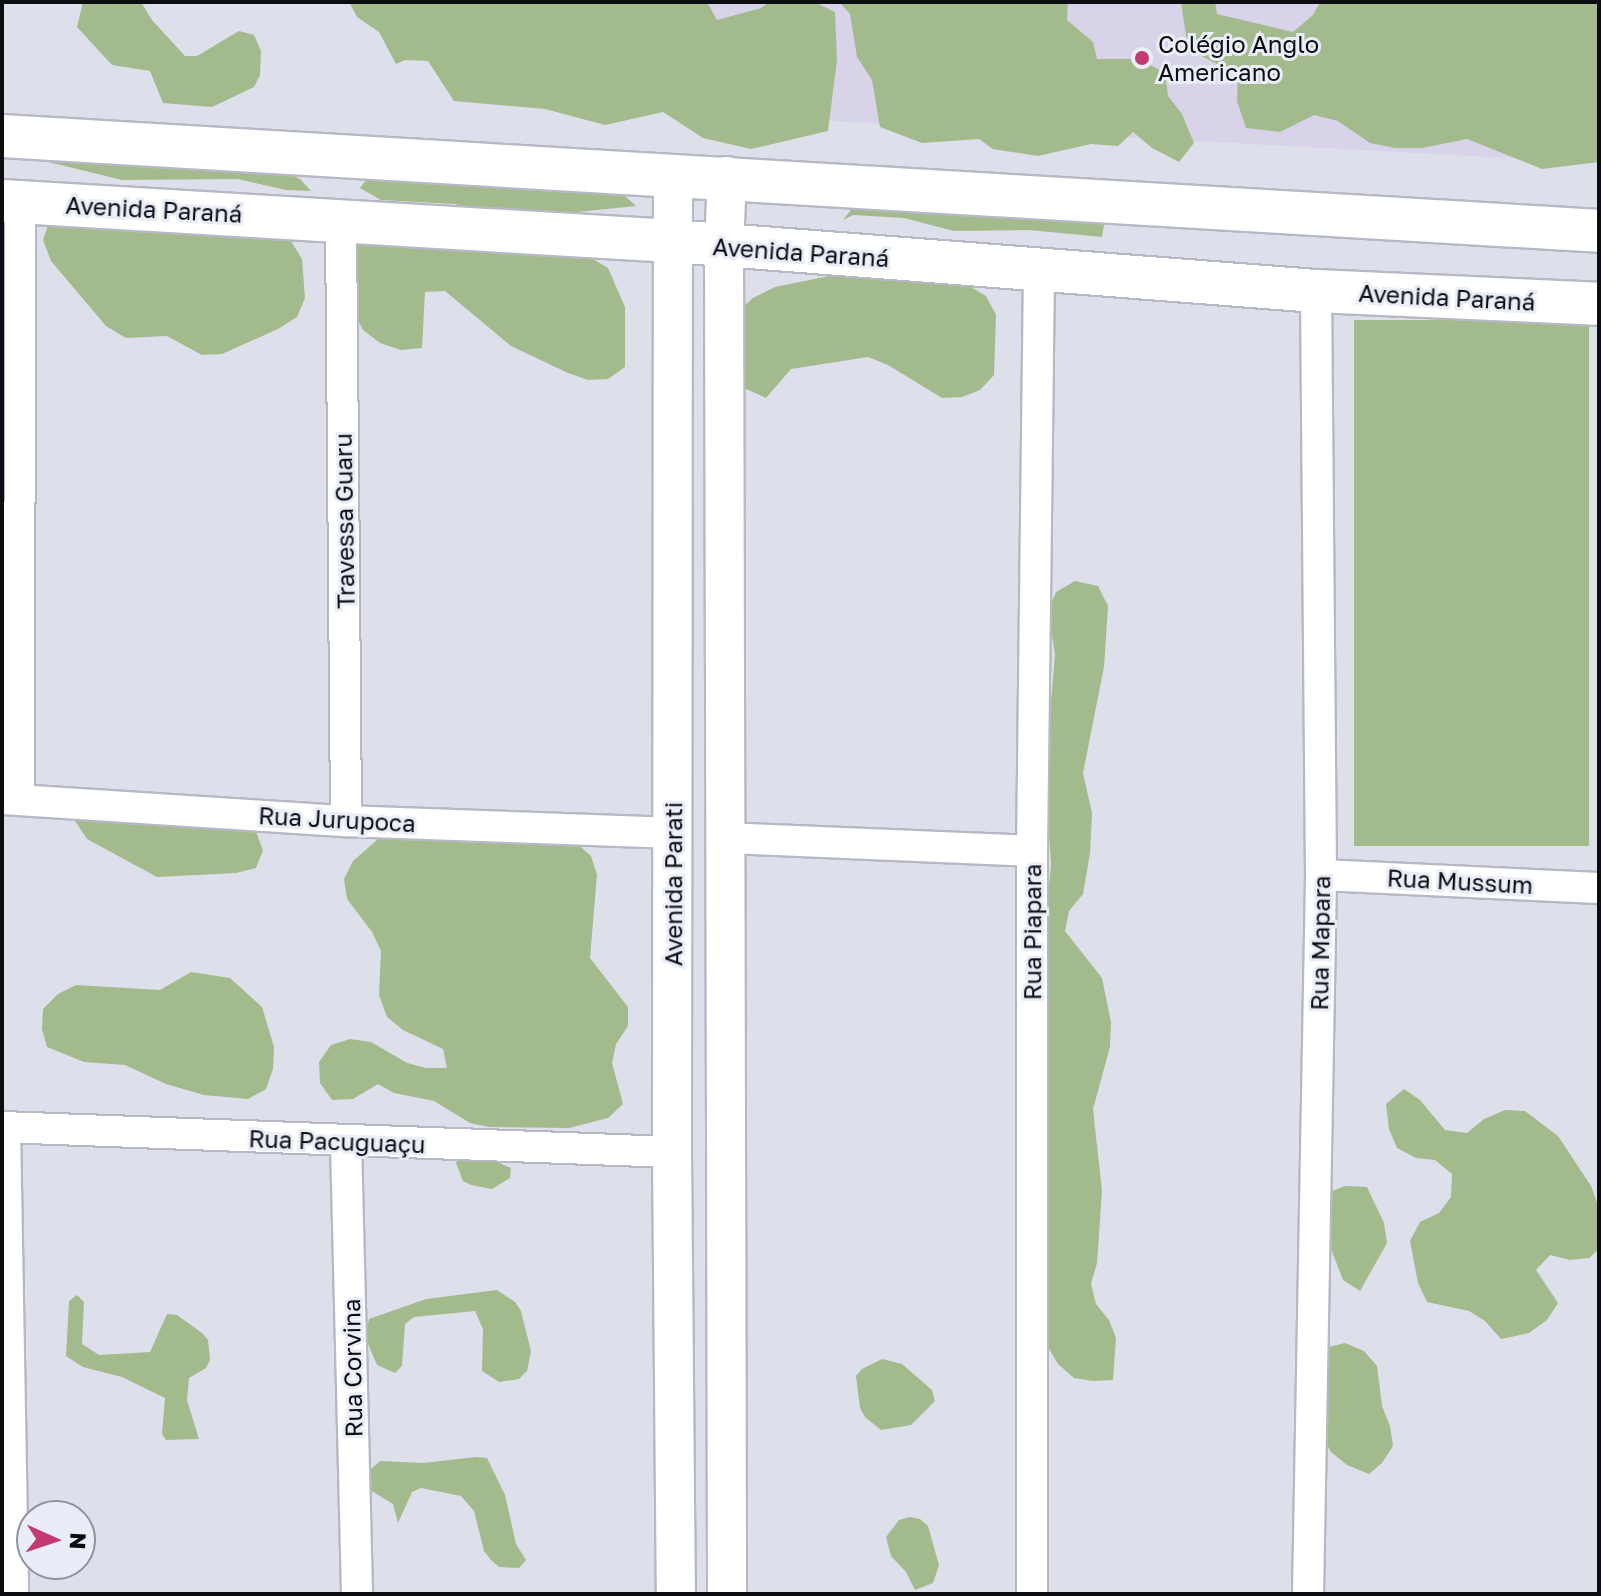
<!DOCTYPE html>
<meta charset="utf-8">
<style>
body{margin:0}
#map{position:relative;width:1601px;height:1596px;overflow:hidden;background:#dde0eb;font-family:"Golos Text",sans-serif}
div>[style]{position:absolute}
.education>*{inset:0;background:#d8d3e9}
.green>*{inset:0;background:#a3ba8c;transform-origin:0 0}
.roads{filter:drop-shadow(2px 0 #b6b9c3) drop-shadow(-2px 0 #b6b9c3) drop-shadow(0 2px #b6b9c3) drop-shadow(0 -2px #b6b9c3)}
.minor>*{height:30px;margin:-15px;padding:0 15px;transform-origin:15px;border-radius:15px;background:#fff}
.tertiary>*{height:38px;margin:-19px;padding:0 19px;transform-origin:19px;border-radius:19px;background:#fff}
.secondary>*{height:42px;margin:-21px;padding:0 21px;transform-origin:21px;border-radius:21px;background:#fff}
.dots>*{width:22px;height:22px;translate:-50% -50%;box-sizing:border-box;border:4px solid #eaedf8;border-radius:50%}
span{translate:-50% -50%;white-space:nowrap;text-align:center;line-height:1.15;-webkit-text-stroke:6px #eaedf8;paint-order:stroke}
.poi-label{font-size:24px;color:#0b0d10}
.left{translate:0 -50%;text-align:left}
.street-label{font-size:24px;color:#0b0d10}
.frame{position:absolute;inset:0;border:4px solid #0b0d10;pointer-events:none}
.north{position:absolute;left:16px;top:1500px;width:80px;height:80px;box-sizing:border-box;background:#eaedf8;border:2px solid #91939b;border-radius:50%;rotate:93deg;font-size:22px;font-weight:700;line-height:32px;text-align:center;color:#0b0d10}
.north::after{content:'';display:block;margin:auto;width:28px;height:36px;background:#c43970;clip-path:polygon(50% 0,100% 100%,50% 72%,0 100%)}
</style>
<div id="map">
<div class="education">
<div style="clip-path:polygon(689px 2px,1599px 2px,1599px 163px,682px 113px)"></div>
</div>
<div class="green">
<div style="clip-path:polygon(83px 2px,141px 2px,152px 20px,185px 56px,197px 56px,239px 31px,254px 35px,261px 51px,260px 75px,254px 87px,212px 107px,163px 103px,150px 71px,112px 65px,77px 27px)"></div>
<div style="clip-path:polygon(349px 2px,707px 2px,717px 20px,761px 8px,769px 2px,814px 2px,835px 12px,837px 60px,828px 131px,751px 149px,703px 138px,663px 112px,605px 125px,545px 109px,454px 101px,428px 61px,405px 60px,396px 64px,379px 32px,357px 17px)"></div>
<div style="clip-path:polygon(839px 2px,1068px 2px,1067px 20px,1093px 42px,1097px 59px,1139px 59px,1165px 73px,1168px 96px,1182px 114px,1194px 143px,1179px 162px,1152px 148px,1133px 132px,1118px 146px,1091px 144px,1038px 156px,993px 149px,979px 139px,922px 143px,880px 127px,872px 80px,857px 57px,850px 14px)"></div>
<div style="clip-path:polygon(1181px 2px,1215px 2px,1217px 14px,1293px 32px,1313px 15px,1320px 2px,1599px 2px,1599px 162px,1542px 169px,1467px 139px,1422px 148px,1395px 148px,1370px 143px,1338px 121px,1314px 115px,1280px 132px,1246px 128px,1237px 101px,1238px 75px,1188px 49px)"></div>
<div style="clip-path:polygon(28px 157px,278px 169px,300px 179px,311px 191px,286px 190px,238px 179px,122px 180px)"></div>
<div style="clip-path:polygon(375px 168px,617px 189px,636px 206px,509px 219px,455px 204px,381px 200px,360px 188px)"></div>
<div style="clip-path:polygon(858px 201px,1106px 212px,1102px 237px,1029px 230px,954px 231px,904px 218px,853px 215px,843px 220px)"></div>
<div style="clip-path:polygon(50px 219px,273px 231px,291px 241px,302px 259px,305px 298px,297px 317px,278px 329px,222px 354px,202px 355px,167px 336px,126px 338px,106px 326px,51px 261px,43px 240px)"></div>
<div style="clip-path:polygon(361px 237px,552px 246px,591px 258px,608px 268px,625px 307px,625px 367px,608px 379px,588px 380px,568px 373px,511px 346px,445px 291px,425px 292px,422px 348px,401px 350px,380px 343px,363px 330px,352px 309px,350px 248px)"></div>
<div style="clip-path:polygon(839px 274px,926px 279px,969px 286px,986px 296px,996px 315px,994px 375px,980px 390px,962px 397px,942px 398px,888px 365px,868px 357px,791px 369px,766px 398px,744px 388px,728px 372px,737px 312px,753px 298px,775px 287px)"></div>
<div style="left:1354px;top:320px;width:235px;height:526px"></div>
<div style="clip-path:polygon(1075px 581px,1098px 586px,1108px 606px,1104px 667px,1083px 773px,1092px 813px,1090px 853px,1083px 894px,1069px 911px,1065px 931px,1102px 978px,1111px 1022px,1110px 1047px,1093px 1109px,1102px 1191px,1097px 1263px,1091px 1284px,1096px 1304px,1109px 1320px,1116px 1338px,1113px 1380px,1093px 1381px,1074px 1378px,1058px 1364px,1048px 1347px,1044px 1324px,1045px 931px,1051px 864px,1045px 772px,1055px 654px,1048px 611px,1056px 592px)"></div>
<div style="clip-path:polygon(94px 815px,237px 824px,256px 832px,263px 850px,256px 868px,236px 873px,157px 877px,87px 839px,75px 821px)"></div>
<div style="clip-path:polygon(385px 833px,576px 843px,591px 856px,597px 875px,590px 958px,628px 1007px,628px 1026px,616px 1044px,612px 1063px,623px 1104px,608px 1118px,569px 1128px,489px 1127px,470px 1123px,434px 1101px,394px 1093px,378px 1084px,353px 1099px,332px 1100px,320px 1083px,319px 1062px,331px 1045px,350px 1039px,371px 1042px,407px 1063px,426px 1068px,447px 1068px,443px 1049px,403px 1030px,387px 1017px,379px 995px,381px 951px,372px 932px,347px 899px,344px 879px,353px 861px)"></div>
<div style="clip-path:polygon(191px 972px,230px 978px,262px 1007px,274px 1047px,273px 1069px,266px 1089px,248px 1099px,204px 1095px,166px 1084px,125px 1065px,84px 1062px,47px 1047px,42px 1029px,43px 1009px,58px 994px,76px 985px,160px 990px)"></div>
<div style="clip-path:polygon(1404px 1089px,1420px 1100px,1445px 1130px,1467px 1133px,1484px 1119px,1505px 1110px,1525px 1111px,1558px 1136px,1591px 1186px,1599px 1208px,1599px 1249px,1589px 1258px,1570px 1260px,1550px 1255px,1536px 1270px,1558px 1303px,1547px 1320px,1529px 1333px,1501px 1339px,1485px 1321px,1469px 1311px,1427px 1302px,1418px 1283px,1410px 1241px,1420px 1222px,1439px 1213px,1451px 1197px,1452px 1174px,1435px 1160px,1416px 1158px,1397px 1148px,1389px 1129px,1386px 1104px)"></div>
<div style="clip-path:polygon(459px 1158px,492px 1160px,511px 1168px,510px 1178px,492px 1189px,471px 1185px,463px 1181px,456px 1163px)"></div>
<div style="clip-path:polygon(1345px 1186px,1367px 1187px,1384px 1223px,1387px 1243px,1360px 1291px,1343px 1280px,1328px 1241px,1324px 1194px)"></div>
<div style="clip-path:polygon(497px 1290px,515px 1302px,521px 1311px,531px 1351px,527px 1371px,519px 1379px,499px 1382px,482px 1371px,483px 1329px,475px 1311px,414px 1317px,405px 1324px,402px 1366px,395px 1373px,377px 1365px,365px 1337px,369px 1319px,426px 1299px)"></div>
<div style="clip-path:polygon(77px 1295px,84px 1302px,82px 1344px,99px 1355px,150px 1352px,167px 1314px,177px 1315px,202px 1333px,208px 1340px,210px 1360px,206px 1368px,189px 1378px,187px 1400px,199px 1439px,166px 1440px,162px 1434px,165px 1398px,122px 1377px,83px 1367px,66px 1356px,69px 1301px)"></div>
<div style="clip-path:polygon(1345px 1343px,1364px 1351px,1377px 1366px,1382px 1406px,1390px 1426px,1393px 1446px,1382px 1463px,1369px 1474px,1347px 1465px,1331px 1452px,1320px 1432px,1325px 1348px)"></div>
<div style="clip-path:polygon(882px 1359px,902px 1364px,932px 1390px,935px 1401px,911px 1425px,881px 1430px,865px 1417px,860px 1408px,856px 1376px,862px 1369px)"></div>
<div style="clip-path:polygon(476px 1457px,487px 1458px,505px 1495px,516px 1544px,526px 1560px,519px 1568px,499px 1567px,491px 1560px,484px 1551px,474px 1511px,461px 1496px,421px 1488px,412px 1492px,398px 1523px,393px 1504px,365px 1487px,363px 1476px,380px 1461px,423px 1463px)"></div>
<div style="clip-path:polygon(910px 1517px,920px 1519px,928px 1526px,939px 1565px,933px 1583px,915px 1590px,906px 1572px,891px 1556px,886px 1537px,899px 1520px)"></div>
</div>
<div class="roads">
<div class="minor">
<div style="left:341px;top:221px;width:600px;rotate:89.52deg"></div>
<div style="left:2px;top:799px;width:345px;rotate:3.7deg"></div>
<div style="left:346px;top:821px;width:327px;rotate:2.1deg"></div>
<div style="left:19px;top:800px;width:599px;rotate:-89.9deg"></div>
<div style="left:726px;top:838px;width:306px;rotate:2.4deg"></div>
<div style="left:1321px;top:875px;width:278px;rotate:2.7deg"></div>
<div style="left:2px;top:1127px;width:670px;rotate:2.14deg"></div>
<div style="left:5px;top:1127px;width:467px;rotate:89deg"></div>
<div style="left:346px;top:1142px;width:452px;rotate:88.6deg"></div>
<div style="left:1032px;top:1594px;width:743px;rotate:-90deg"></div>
<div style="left:1032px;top:851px;width:582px;rotate:-89.31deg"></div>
<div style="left:1308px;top:1594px;width:719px;rotate:-88.96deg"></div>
<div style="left:1321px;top:875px;width:584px;rotate:-90.49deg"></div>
</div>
<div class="tertiary">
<div style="left:673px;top:174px;width:978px;rotate:90.06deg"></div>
<div style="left:672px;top:1152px;width:442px;rotate:89.5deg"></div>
<div style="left:727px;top:176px;width:72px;rotate:92.4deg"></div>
<div style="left:724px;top:248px;width:1346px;rotate:89.87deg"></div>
</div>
<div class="secondary">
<div style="left:2px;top:136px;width:1600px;rotate:3.4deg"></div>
<div style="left:2px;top:201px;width:671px;rotate:3.42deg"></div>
<div style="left:672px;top:241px;width:646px;rotate:4.44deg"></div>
<div style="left:1316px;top:291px;width:283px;rotate:2.6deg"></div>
</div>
</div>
<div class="dots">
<div style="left:1142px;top:58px;background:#c43970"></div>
</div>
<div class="poi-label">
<span class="left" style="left:1158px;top:58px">Colégio Anglo<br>Americano</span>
</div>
<div class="street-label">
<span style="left:154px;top:209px;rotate:3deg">Avenida Paraná</span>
<span style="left:801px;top:252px;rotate:4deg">Avenida Paraná</span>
<span style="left:1447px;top:297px;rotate:3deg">Avenida Paraná</span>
<span style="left:344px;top:521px;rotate:-91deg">Travessa Guaru</span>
<span style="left:337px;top:819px;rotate:3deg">Rua Jurupoca</span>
<span style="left:1460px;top:881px;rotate:3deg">Rua Mussum</span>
<span style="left:673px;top:884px;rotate:-90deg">Avenida Parati</span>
<span style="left:1032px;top:932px;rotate:-90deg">Rua Piapara</span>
<span style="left:1320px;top:943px;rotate:-89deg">Rua Mapara</span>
<span style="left:337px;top:1141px;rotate:2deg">Rua Pacuguaçu</span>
<span style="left:352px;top:1368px;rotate:-91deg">Rua Corvina</span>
</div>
<div class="frame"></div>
<div class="north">N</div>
</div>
